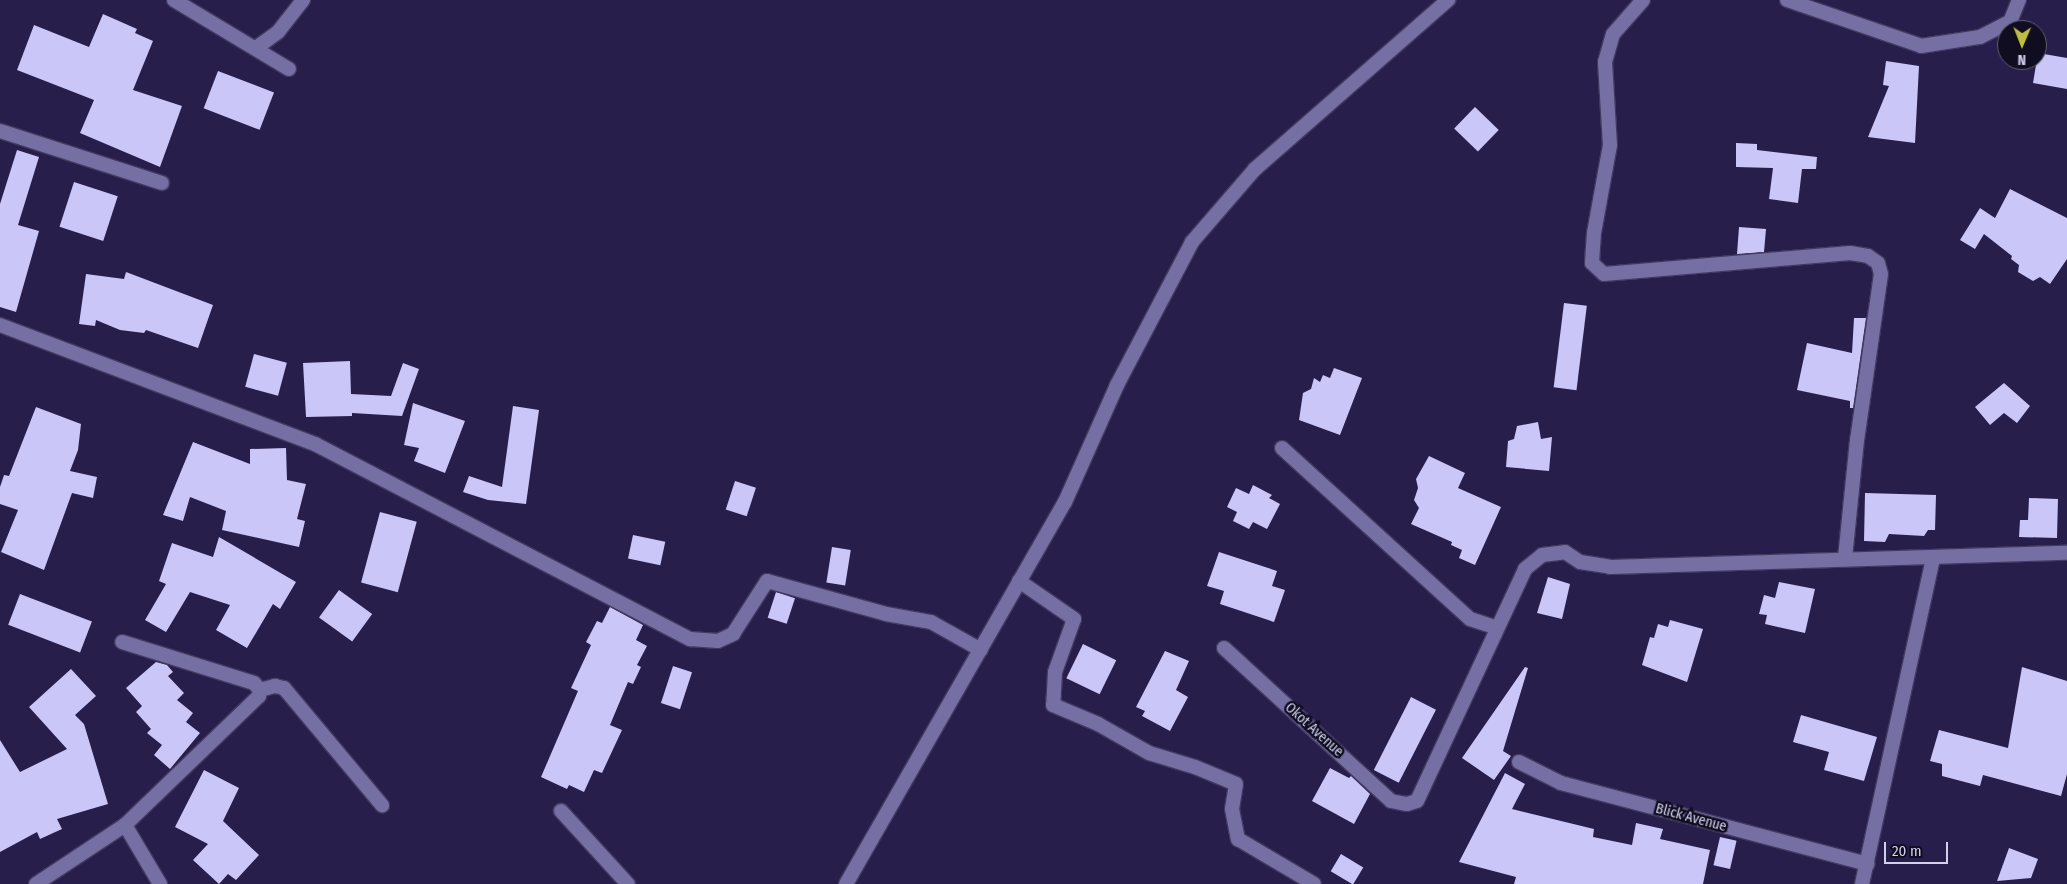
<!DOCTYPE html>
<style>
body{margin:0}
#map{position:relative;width:2067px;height:884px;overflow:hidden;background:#271e4b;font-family:"Fira Sans Condensed",sans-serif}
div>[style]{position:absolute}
.building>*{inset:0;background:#cbc6f8;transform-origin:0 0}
.roads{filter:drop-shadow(1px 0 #433a61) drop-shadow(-1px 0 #433a61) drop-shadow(0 1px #433a61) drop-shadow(0 -1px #433a61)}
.minor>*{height:14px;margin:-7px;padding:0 7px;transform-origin:7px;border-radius:7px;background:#756fa3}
span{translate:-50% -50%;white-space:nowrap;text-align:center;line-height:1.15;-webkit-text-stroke:5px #100d20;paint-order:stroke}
.street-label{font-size:14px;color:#d2d0ed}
.north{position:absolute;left:1997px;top:20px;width:50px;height:50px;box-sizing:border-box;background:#100d20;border:1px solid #5e5b72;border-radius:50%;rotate:181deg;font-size:14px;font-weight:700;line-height:20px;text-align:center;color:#d2d0ed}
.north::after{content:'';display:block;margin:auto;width:18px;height:22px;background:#bfbe41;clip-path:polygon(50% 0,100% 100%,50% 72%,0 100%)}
.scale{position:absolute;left:1884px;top:842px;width:64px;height:22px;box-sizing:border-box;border:2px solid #d2d0ed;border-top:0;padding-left:6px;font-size:15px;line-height:18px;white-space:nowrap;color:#d2d0ed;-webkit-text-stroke:4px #100d20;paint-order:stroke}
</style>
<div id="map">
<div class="building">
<div style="clip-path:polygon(103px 14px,137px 29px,135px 33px,153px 41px,133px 90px,182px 106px,160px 167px,80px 133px,94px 100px,17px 70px,34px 25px,89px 47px)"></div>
<div style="clip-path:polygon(2038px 53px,2067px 58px,2067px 89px,2033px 83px)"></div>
<div style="clip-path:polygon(1886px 61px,1919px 66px,1915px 143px,1868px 137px,1889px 86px,1883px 85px)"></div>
<div style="left:218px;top:71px;width:60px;height:40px;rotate:21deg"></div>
<div style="left:1475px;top:107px;width:33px;height:30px;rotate:44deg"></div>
<div style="clip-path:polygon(1736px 143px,1757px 144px,1757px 150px,1817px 157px,1816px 169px,1802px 169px,1798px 203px,1769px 199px,1773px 168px,1736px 167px)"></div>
<div style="clip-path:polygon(17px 150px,39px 157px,18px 225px,39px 231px,16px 312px,0 307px,0 204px)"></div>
<div style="left:74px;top:182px;width:46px;height:47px;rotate:18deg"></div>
<div style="clip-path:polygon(2010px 189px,2067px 218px,2067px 259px,2050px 284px,2040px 277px,2033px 281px,2018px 272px,2019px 265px,2011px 259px,2012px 256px,1984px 234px,1975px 249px,1960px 240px,1980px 208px,1995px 218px)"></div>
<div style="clip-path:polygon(1739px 227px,1766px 229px,1764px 252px,1737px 254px)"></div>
<div style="clip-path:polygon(126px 272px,213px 305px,198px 348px,146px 330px,144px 333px,120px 330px,96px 320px,95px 326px,79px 324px,86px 274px,124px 279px)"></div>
<div style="left:1564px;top:303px;width:23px;height:85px;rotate:7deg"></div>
<div style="clip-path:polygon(1854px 318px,1866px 318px,1853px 408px,1850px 408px,1850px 401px,1797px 390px,1807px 343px,1852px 353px)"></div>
<div style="left:254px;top:354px;width:34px;height:34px;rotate:15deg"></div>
<div style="clip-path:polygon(350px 361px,351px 394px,391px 396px,403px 363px,419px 369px,402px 416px,352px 413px,352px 416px,306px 417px,303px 363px)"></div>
<div style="clip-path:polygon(1334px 368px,1362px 378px,1340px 435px,1299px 420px,1303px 393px,1311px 389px,1314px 378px,1320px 382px,1323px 375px,1330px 378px)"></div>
<div style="clip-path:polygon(2004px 383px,2030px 406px,2017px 423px,2004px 413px,1990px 425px,1975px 407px)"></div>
<div style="clip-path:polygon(413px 403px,465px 421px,445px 473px,414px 461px,419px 448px,404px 445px)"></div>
<div style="clip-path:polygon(513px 406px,539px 410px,526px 504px,488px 500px,463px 492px,469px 476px,502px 487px)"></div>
<div style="clip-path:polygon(36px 407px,81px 424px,78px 450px,70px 471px,97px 477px,93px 498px,72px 493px,44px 570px,1px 552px,18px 510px,0 504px,0 487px,4px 475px,9px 476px)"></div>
<div style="clip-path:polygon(1538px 422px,1541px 439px,1552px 437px,1549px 471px,1506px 467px,1508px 441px,1514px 439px,1517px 426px)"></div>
<div style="clip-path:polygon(193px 442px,250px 464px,250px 449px,286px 448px,287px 480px,306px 484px,297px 519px,305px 521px,299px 547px,222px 530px,226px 511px,190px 497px,183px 521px,163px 515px)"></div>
<div style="clip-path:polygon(1429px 456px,1465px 473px,1458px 488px,1501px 507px,1475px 565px,1459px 558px,1462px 550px,1451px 545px,1452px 542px,1411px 524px,1419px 508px,1414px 500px,1418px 488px,1416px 479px)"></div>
<div style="left:735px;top:481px;width:22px;height:30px;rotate:18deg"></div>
<div style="clip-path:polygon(1253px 485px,1272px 495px,1269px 498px,1280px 504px,1267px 529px,1253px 522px,1249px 529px,1233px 521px,1237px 512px,1227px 507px,1236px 488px,1249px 494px)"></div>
<div style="clip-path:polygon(1865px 493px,1936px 495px,1935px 530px,1928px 530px,1924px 536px,1889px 534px,1885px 542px,1864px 541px)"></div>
<div style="clip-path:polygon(2029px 498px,2058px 499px,2057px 538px,2019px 537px,2020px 520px,2028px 520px)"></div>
<div style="left:380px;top:512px;width:38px;height:73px;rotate:15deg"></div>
<div style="left:633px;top:535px;width:33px;height:24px;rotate:12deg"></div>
<div style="clip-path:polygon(219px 537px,296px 582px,280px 609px,273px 604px,247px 648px,216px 630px,230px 605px,190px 592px,166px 632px,145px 620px,166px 584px,159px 581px,172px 543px,213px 557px)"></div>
<div style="left:832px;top:547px;width:19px;height:36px;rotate:9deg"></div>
<div style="clip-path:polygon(1219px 552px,1277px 571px,1272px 586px,1285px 590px,1274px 622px,1220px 604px,1224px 591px,1207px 586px)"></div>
<div style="clip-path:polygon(1548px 577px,1570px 584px,1562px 619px,1537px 613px)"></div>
<div style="clip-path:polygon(1779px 582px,1815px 589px,1805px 633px,1765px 624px,1767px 615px,1759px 614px,1764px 595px,1775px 598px)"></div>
<div style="left:339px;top:590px;width:41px;height:34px;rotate:36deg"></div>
<div style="left:776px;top:592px;width:20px;height:27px;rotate:18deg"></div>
<div style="left:20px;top:594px;width:77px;height:33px;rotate:21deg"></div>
<div style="clip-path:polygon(610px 607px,643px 625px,636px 640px,647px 646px,637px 665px,641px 667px,633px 684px,628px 682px,610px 725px,622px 730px,602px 773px,594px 770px,584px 792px,569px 785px,567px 789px,541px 777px,578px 691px,571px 688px,591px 645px,586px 642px,597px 621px,602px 623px)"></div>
<div style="clip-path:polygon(1670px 620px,1703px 629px,1687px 682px,1642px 665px,1650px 637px,1654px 638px,1658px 624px,1668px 627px)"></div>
<div style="left:1083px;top:644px;width:37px;height:38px;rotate:26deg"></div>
<div style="clip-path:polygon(1165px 651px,1189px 661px,1176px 690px,1188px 697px,1170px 731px,1142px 716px,1145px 711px,1136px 707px)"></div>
<div style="clip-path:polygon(156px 662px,167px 665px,173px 672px,168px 676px,184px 693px,177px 700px,193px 713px,186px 722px,200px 733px,170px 769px,154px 755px,162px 745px,147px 733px,151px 729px,136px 712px,142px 706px,126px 688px)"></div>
<div style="left:673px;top:666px;width:20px;height:39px;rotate:18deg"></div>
<div style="clip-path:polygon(1525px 667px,1528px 668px,1503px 751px,1511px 756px,1494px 780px,1462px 758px)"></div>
<div style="clip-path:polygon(2022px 667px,2067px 681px,2067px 774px,2061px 796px,1983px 775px,1980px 786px,1942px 776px,1942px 764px,1930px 761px,1939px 730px,2008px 748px)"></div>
<div style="clip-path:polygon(71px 669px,96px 696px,75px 715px,84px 724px,108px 804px,57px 819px,62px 829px,40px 839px,37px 832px,0 852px,0 740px,20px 772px,67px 749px,29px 707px)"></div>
<div style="left:1411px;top:697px;width:28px;height:82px;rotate:27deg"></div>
<div style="clip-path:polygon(1801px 715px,1877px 737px,1864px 781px,1824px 770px,1829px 752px,1793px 742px)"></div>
<div style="clip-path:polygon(1330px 768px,1349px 778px,1351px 776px,1370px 794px,1354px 824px,1312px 801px)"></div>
<div style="clip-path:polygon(204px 770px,239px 788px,223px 821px,259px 855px,236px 880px,228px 874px,219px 884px,193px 860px,208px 844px,175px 827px)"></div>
<div style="clip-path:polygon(1505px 773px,1525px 784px,1512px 809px,1594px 829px,1593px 837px,1632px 845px,1636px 823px,1663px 829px,1660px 839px,1710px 850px,1703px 884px,1514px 884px,1516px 877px,1459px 862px)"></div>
<div style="left:1720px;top:837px;width:17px;height:29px;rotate:13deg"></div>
<div style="clip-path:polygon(2009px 848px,2038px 859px,2031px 878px,1997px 881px)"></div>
<div style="left:1341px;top:854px;width:26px;height:20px;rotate:31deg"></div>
</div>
<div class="roads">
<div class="minor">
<div style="left:174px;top:0;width:134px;rotate:31deg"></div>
<div style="left:1643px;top:0;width:45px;rotate:131.4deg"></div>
<div style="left:1613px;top:34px;width:29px;rotate:106deg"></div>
<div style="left:1605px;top:62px;width:83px;rotate:86.6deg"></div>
<div style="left:1610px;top:145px;width:89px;rotate:100.3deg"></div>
<div style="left:1594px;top:233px;width:30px;rotate:94deg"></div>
<div style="left:1592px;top:263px;width:16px;rotate:43deg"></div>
<div style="left:1604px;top:274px;width:247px;rotate:-4.9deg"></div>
<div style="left:1850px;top:253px;width:18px;rotate:9deg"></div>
<div style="left:1868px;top:256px;width:12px;rotate:35deg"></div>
<div style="left:1878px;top:263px;width:11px;rotate:75deg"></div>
<div style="left:1881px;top:274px;width:168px;rotate:98.2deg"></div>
<div style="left:1857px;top:440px;width:120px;rotate:95.8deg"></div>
<div style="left:1787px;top:0;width:142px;rotate:18.9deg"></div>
<div style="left:1921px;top:46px;width:60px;rotate:-8.7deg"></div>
<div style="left:1980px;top:37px;width:34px;rotate:-27deg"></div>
<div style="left:2010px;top:22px;width:24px;rotate:-68deg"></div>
<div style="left:256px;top:48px;width:27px;rotate:-36deg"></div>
<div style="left:278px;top:32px;width:41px;rotate:-52deg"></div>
<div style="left:0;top:131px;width:170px;rotate:17.8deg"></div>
<div style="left:0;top:325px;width:337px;rotate:20.7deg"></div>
<div style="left:315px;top:444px;width:423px;rotate:27.5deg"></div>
<div style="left:690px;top:639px;width:28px;rotate:4deg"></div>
<div style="left:718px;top:641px;width:17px;rotate:-25deg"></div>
<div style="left:733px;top:634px;width:63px;rotate:-57.3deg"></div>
<div style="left:767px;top:581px;width:123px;rotate:15.5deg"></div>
<div style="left:886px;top:614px;width:46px;rotate:10.1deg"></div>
<div style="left:931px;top:622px;width:57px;rotate:29.2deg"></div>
<div style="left:1282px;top:448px;width:254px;rotate:42.3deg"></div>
<div style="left:1470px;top:619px;width:28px;rotate:18deg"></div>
<div style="left:1019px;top:581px;width:67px;rotate:34.6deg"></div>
<div style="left:1074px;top:619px;width:56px;rotate:109.7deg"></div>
<div style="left:1055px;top:672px;width:33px;rotate:93deg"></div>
<div style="left:1053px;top:705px;width:49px;rotate:22.9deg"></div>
<div style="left:1098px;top:724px;width:59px;rotate:29.6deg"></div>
<div style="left:1149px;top:753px;width:48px;rotate:16.9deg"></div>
<div style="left:1195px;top:767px;width:44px;rotate:22.5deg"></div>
<div style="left:1236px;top:784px;width:25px;rotate:99deg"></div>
<div style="left:1232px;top:809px;width:31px;rotate:79deg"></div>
<div style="left:1238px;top:839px;width:88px;rotate:30.6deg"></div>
<div style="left:1224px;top:648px;width:226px;rotate:42.5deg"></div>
<div style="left:1391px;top:801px;width:16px;rotate:11deg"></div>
<div style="left:1407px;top:804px;width:10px;rotate:-17deg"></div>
<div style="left:1417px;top:801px;width:256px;rotate:-65deg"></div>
<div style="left:1525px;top:569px;width:22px;rotate:-39deg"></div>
<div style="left:1542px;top:555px;width:23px;rotate:-7deg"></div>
<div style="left:1565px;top:552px;width:18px;rotate:34deg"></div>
<div style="left:1580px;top:562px;width:30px;rotate:9deg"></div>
<div style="left:1610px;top:567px;width:457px;rotate:-1.8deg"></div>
<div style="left:260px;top:690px;width:16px;rotate:-15deg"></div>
<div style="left:275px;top:686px;width:9px;rotate:13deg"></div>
<div style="left:284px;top:688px;width:153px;rotate:50.1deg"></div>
<div style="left:1519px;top:762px;width:47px;rotate:26.6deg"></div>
<div style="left:1561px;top:783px;width:317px;rotate:14.8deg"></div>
<div style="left:561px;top:811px;width:99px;rotate:47.5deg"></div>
<div style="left:125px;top:825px;width:69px;rotate:59.3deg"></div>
<div style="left:36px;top:884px;width:107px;rotate:-33.5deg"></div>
<div style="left:125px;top:825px;width:186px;rotate:-43.9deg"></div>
<div style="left:259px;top:696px;width:6px;rotate:-81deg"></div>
<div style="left:260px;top:690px;width:9px;rotate:-131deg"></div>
<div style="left:254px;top:683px;width:138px;rotate:-162.7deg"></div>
<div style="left:846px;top:884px;width:440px;rotate:-60.2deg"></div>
<div style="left:1065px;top:502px;width:128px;rotate:-66deg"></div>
<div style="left:1117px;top:385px;width:161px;rotate:-62.3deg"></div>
<div style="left:1192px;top:242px;width:96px;rotate:-49.2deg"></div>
<div style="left:1255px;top:169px;width:257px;rotate:-41.2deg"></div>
<div style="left:1862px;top:884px;width:333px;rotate:-77.7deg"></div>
</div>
</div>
<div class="street-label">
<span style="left:1314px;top:730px;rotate:42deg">Okot Avenue</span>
<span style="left:1691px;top:818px;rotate:15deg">Blick Avenue</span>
</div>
<div class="north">N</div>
<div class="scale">20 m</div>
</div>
